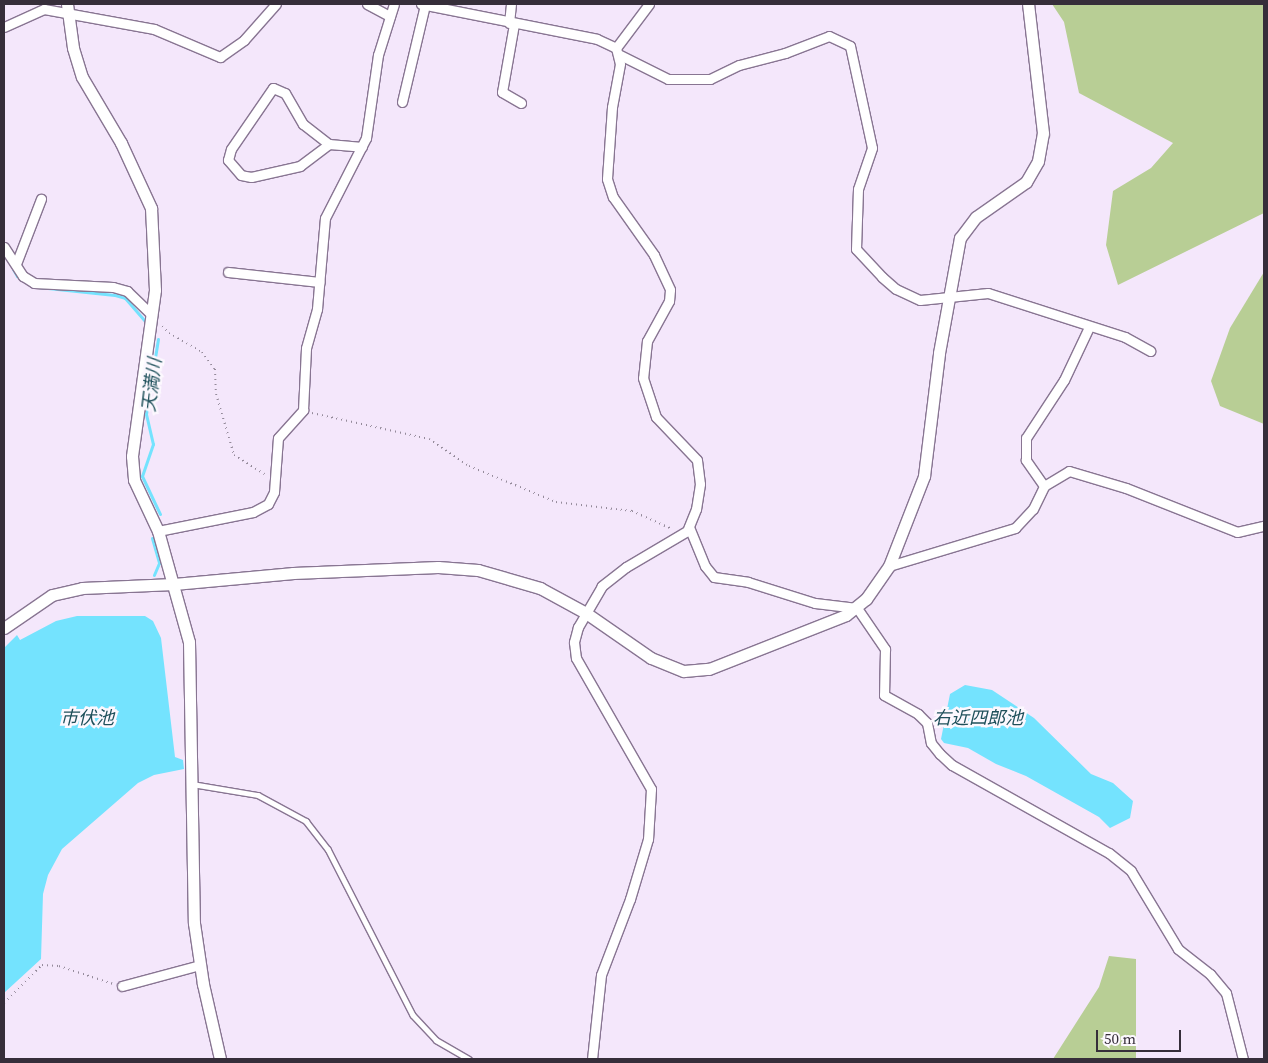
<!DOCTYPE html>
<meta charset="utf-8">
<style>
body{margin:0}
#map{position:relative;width:1268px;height:1063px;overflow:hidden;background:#f4e7fb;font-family:"Source Serif 4","Noto Sans JP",serif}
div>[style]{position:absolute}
.green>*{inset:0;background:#b8ce95}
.water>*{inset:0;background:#74e3fe}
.stream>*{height:3px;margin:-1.5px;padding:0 1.5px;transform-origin:1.5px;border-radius:1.5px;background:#74e3fe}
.path>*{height:2px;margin-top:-1px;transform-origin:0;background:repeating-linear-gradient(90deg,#948a9a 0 1px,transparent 0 5px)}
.roads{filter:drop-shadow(1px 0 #887592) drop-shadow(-1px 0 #887592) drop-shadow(0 1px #887592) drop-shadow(0 -1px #887592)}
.service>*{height:4.5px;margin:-2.25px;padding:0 2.25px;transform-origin:2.25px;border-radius:2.25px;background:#fff}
.minor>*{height:9px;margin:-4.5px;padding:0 4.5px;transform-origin:4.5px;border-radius:4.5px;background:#fff}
.tertiary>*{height:11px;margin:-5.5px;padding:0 5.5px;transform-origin:5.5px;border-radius:5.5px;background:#fff}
span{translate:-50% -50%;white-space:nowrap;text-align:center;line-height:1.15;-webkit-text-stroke:5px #fcf8fe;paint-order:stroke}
.water-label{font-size:18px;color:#1f505b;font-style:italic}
.frame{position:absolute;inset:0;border:5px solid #362e3a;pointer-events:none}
.scale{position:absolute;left:1096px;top:1030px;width:85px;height:22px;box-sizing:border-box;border:2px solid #362e3a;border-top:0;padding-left:6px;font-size:15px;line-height:18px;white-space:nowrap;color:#362e3a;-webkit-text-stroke:4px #fcf8fe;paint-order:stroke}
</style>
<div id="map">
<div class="green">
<div style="clip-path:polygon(1052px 4px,1264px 4px,1264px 213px,1118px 285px,1106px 245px,1113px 191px,1151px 168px,1173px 143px,1079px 93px,1064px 22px)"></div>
<div style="clip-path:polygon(1264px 272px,1264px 424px,1220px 406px,1211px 381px,1230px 328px)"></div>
<div style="clip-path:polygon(1109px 956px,1136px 959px,1136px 1059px,1053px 1059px,1099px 987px)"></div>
</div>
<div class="water">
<div style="clip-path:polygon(77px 616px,145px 616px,153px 621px,161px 638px,175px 757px,183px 760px,184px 769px,154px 775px,138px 783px,62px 849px,48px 875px,43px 894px,41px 959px,4px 993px,4px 648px,17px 635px,20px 640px,56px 621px)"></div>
<div style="clip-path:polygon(965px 685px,992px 690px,1034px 718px,1091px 774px,1113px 783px,1133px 801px,1130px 818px,1110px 828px,1099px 817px,1026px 776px,996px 764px,968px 748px,944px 743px,941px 739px,950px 694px)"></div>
</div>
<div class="stream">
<div style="left:13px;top:269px;width:8px;rotate:60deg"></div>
<div style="left:17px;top:276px;width:18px;rotate:34deg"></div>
<div style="left:38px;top:287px;width:77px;rotate:5.9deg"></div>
<div style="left:115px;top:295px;width:10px;rotate:17deg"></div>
<div style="left:125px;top:298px;width:32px;rotate:49deg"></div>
<div style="left:158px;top:339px;width:76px;rotate:99.1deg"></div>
<div style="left:146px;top:414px;width:31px;rotate:77deg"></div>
<div style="left:153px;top:444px;width:34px;rotate:109deg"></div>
<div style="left:142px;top:476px;width:42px;rotate:64.7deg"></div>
<div style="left:152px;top:538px;width:26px;rotate:74deg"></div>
<div style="left:159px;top:563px;width:13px;rotate:113deg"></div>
</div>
<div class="path">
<div style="left:162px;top:326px;width:10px;rotate:45deg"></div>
<div style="left:169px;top:333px;width:38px;rotate:30deg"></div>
<div style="left:202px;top:352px;width:21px;rotate:53deg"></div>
<div style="left:215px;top:369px;width:25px;rotate:88deg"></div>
<div style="left:216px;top:394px;width:64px;rotate:73.6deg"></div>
<div style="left:234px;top:455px;width:36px;rotate:32deg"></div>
<div style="left:312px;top:413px;width:120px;rotate:12.5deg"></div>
<div style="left:429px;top:439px;width:48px;rotate:34deg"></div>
<div style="left:469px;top:466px;width:94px;rotate:22.5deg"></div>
<div style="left:556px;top:502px;width:77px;rotate:6.8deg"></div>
<div style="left:632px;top:511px;width:44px;rotate:24.2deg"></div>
<div style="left:4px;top:1003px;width:54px;rotate:-45deg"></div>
<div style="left:42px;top:965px;width:17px;rotate:3deg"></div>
<div style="left:59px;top:966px;width:57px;rotate:18.4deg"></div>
</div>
<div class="roads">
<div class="service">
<div style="left:192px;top:784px;width:67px;rotate:9.5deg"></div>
<div style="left:258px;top:795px;width:55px;rotate:28.4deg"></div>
<div style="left:306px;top:821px;width:36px;rotate:52deg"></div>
<div style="left:328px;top:849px;width:186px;rotate:62.9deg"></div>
<div style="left:413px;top:1015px;width:34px;rotate:47deg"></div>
<div style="left:436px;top:1040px;width:38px;rotate:30deg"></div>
</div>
<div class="minor">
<div style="left:367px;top:4px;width:26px;rotate:28deg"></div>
<div style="left:421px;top:4px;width:179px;rotate:11.2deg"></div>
<div style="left:597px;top:39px;width:21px;rotate:25deg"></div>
<div style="left:616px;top:48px;width:16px;rotate:76deg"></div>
<div style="left:620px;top:64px;width:44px;rotate:100.5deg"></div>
<div style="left:612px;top:107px;width:72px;rotate:94deg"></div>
<div style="left:607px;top:179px;width:19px;rotate:72deg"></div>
<div style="left:613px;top:197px;width:71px;rotate:54.7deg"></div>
<div style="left:654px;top:255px;width:38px;rotate:65deg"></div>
<div style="left:670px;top:290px;width:11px;rotate:95deg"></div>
<div style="left:669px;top:301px;width:46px;rotate:118.8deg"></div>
<div style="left:647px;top:341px;width:37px;rotate:96deg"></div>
<div style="left:643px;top:378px;width:41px;rotate:71.6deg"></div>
<div style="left:656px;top:417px;width:59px;rotate:46.4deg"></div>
<div style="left:697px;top:460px;width:24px;rotate:83deg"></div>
<div style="left:700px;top:484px;width:25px;rotate:99deg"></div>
<div style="left:696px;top:509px;width:24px;rotate:112deg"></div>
<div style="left:687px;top:531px;width:71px;rotate:149.5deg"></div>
<div style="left:626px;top:567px;width:31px;rotate:142deg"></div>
<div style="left:602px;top:586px;width:48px;rotate:120.3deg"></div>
<div style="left:578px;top:627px;width:16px;rotate:105deg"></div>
<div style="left:574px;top:642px;width:16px;rotate:83deg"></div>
<div style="left:576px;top:658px;width:151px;rotate:60.2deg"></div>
<div style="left:651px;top:789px;width:50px;rotate:93.4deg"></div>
<div style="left:648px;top:839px;width:63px;rotate:106.7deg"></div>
<div style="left:630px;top:899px;width:81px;rotate:110.9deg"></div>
<div style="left:601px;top:975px;width:84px;rotate:96.1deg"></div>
<div style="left:509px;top:23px;width:19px;rotate:-84deg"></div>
<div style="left:514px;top:24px;width:69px;rotate:100deg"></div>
<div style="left:502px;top:92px;width:22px;rotate:30deg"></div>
<div style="left:4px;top:27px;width:44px;rotate:-24.2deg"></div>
<div style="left:44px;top:9px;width:112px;rotate:10.3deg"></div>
<div style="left:154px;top:29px;width:72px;rotate:23deg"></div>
<div style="left:220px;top:57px;width:29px;rotate:-35deg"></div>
<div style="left:244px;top:40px;width:48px;rotate:-48.4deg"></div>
<div style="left:616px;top:48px;width:55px;rotate:-53.1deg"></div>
<div style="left:618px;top:54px;width:56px;rotate:26.6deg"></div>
<div style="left:668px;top:79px;width:42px"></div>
<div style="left:710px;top:79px;width:32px;rotate:-26deg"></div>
<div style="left:739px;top:65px;width:48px;rotate:-14.6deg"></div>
<div style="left:785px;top:53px;width:47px;rotate:-21.1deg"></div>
<div style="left:829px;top:36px;width:23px;rotate:25deg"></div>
<div style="left:850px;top:46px;width:104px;rotate:77.8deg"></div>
<div style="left:872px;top:148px;width:43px;rotate:108.9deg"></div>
<div style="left:858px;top:189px;width:60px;rotate:91.9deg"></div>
<div style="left:856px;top:249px;width:38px;rotate:47deg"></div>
<div style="left:882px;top:277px;width:18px;rotate:41deg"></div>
<div style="left:896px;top:289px;width:26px;rotate:25deg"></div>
<div style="left:920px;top:300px;width:68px;rotate:-5.9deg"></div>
<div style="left:988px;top:293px;width:144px;rotate:17.8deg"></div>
<div style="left:1125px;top:337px;width:29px;rotate:29deg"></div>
<div style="left:402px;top:102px;width:100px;rotate:-76.7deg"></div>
<div style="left:329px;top:144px;width:36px;rotate:143deg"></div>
<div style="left:300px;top:166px;width:50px;rotate:167.3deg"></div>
<div style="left:251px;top:177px;width:10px;rotate:-169deg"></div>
<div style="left:241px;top:175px;width:20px;rotate:-131deg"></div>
<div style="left:228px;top:160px;width:11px;rotate:-75deg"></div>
<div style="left:231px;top:149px;width:74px;rotate:-55.5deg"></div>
<div style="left:273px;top:88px;width:13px;rotate:23deg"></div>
<div style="left:285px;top:93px;width:36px;rotate:60deg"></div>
<div style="left:303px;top:124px;width:33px;rotate:38deg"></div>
<div style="left:329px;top:144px;width:33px;rotate:5deg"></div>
<div style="left:4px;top:247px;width:35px;rotate:57deg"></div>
<div style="left:23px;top:276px;width:13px;rotate:32deg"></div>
<div style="left:34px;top:283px;width:79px;rotate:2.9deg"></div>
<div style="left:113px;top:287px;width:15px;rotate:16deg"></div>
<div style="left:127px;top:291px;width:35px;rotate:44deg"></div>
<div style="left:16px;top:264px;width:70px;rotate:-69deg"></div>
<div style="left:228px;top:272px;width:92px;rotate:6.3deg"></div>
<div style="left:1044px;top:486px;width:32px;rotate:-125deg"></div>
<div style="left:1026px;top:460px;width:22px;rotate:-90deg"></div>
<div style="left:1026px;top:438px;width:69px;rotate:-56.8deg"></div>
<div style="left:1064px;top:380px;width:59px;rotate:-64.7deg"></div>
<div style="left:689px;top:527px;width:42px;rotate:67.7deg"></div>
<div style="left:705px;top:566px;width:14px;rotate:51deg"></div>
<div style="left:714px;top:577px;width:34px;rotate:8deg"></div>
<div style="left:748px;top:582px;width:70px;rotate:17.4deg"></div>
<div style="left:815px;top:603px;width:42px;rotate:6.8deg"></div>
<div style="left:857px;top:608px;width:50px;rotate:55.7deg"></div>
<div style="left:885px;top:649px;width:46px;rotate:91.2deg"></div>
<div style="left:884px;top:695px;width:39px;rotate:29deg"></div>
<div style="left:918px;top:714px;width:13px;rotate:45deg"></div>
<div style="left:927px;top:723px;width:20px;rotate:79deg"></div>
<div style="left:931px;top:743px;width:14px;rotate:51deg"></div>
<div style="left:940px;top:754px;width:16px;rotate:43deg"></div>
<div style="left:952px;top:765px;width:180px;rotate:29.3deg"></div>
<div style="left:1109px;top:853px;width:28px;rotate:39deg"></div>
<div style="left:1131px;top:871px;width:91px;rotate:58.9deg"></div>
<div style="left:1178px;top:949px;width:41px;rotate:38deg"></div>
<div style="left:1210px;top:974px;width:25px;rotate:50deg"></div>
<div style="left:1226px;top:993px;width:68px;rotate:75.6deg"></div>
<div style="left:158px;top:531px;width:97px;rotate:-11.3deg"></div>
<div style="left:253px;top:512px;width:17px;rotate:-28deg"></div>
<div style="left:268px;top:504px;width:13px;rotate:-63deg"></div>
<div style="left:274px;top:492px;width:54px;rotate:-85.8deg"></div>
<div style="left:278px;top:438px;width:38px;rotate:-48deg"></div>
<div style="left:303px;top:410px;width:62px;rotate:-87.2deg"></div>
<div style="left:306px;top:348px;width:41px;rotate:-74.2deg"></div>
<div style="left:317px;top:309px;width:91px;rotate:-85deg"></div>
<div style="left:325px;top:218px;width:90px;rotate:-62.9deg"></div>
<div style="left:366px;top:138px;width:84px;rotate:-81.8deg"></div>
<div style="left:378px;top:55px;width:53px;rotate:-72.6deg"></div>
<div style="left:889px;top:566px;width:132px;rotate:-16.8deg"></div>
<div style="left:1015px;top:528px;width:26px;rotate:-47deg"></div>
<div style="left:1033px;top:509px;width:25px;rotate:-64deg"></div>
<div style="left:1044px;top:486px;width:29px;rotate:-31deg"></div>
<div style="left:1069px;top:471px;width:59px;rotate:16.6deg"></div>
<div style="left:1126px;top:488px;width:119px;rotate:21.6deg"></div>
<div style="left:1237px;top:532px;width:28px;rotate:-13deg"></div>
<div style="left:122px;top:986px;width:81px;rotate:-15.1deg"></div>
</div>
<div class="tertiary">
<div style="left:67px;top:4px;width:44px;rotate:82.2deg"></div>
<div style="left:73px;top:48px;width:30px;rotate:73deg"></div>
<div style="left:82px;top:77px;width:77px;rotate:59.4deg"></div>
<div style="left:121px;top:143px;width:72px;rotate:65.2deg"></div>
<div style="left:151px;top:208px;width:82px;rotate:87.2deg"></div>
<div style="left:155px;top:290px;width:168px;rotate:97.9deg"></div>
<div style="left:132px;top:456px;width:24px;rotate:85deg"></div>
<div style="left:134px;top:480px;width:56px;rotate:64.8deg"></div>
<div style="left:158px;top:531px;width:115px;rotate:74.4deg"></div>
<div style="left:189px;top:642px;width:281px;rotate:89deg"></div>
<div style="left:194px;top:923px;width:62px;rotate:81.6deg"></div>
<div style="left:203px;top:984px;width:77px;rotate:77.2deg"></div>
<div style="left:4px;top:628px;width:58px;rotate:-34.5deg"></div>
<div style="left:52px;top:595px;width:31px;rotate:-13deg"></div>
<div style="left:82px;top:588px;width:92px;rotate:-2.5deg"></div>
<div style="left:174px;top:584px;width:120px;rotate:-5.3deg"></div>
<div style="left:293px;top:573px;width:145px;rotate:-2.4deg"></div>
<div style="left:438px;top:567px;width:40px;rotate:4.3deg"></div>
<div style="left:478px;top:570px;width:65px;rotate:16.2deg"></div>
<div style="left:540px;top:588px;width:52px;rotate:28.5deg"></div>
<div style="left:586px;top:613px;width:79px;rotate:34.7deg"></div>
<div style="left:651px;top:658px;width:35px;rotate:22deg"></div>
<div style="left:684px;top:671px;width:25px;rotate:-5deg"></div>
<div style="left:709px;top:669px;width:147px;rotate:-21.5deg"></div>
<div style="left:846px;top:615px;width:26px;rotate:-39deg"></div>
<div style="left:866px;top:599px;width:40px;rotate:-55.1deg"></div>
<div style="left:889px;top:566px;width:97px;rotate:-68.7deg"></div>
<div style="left:924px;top:476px;width:124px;rotate:-83deg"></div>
<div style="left:939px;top:353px;width:117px;rotate:-79.7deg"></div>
<div style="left:960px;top:238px;width:26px;rotate:-53deg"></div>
<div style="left:976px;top:217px;width:61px;rotate:-35deg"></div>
<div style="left:1026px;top:182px;width:24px;rotate:-60deg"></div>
<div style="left:1038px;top:161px;width:28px;rotate:-80deg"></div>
<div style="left:1043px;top:133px;width:130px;rotate:-96.6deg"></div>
</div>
</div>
<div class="water-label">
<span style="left:152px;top:385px;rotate:-83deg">天満川</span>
<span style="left:87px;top:718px">市伏池</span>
<span style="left:978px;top:718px">右近四郎池</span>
</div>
<div class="frame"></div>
<div class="scale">50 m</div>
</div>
